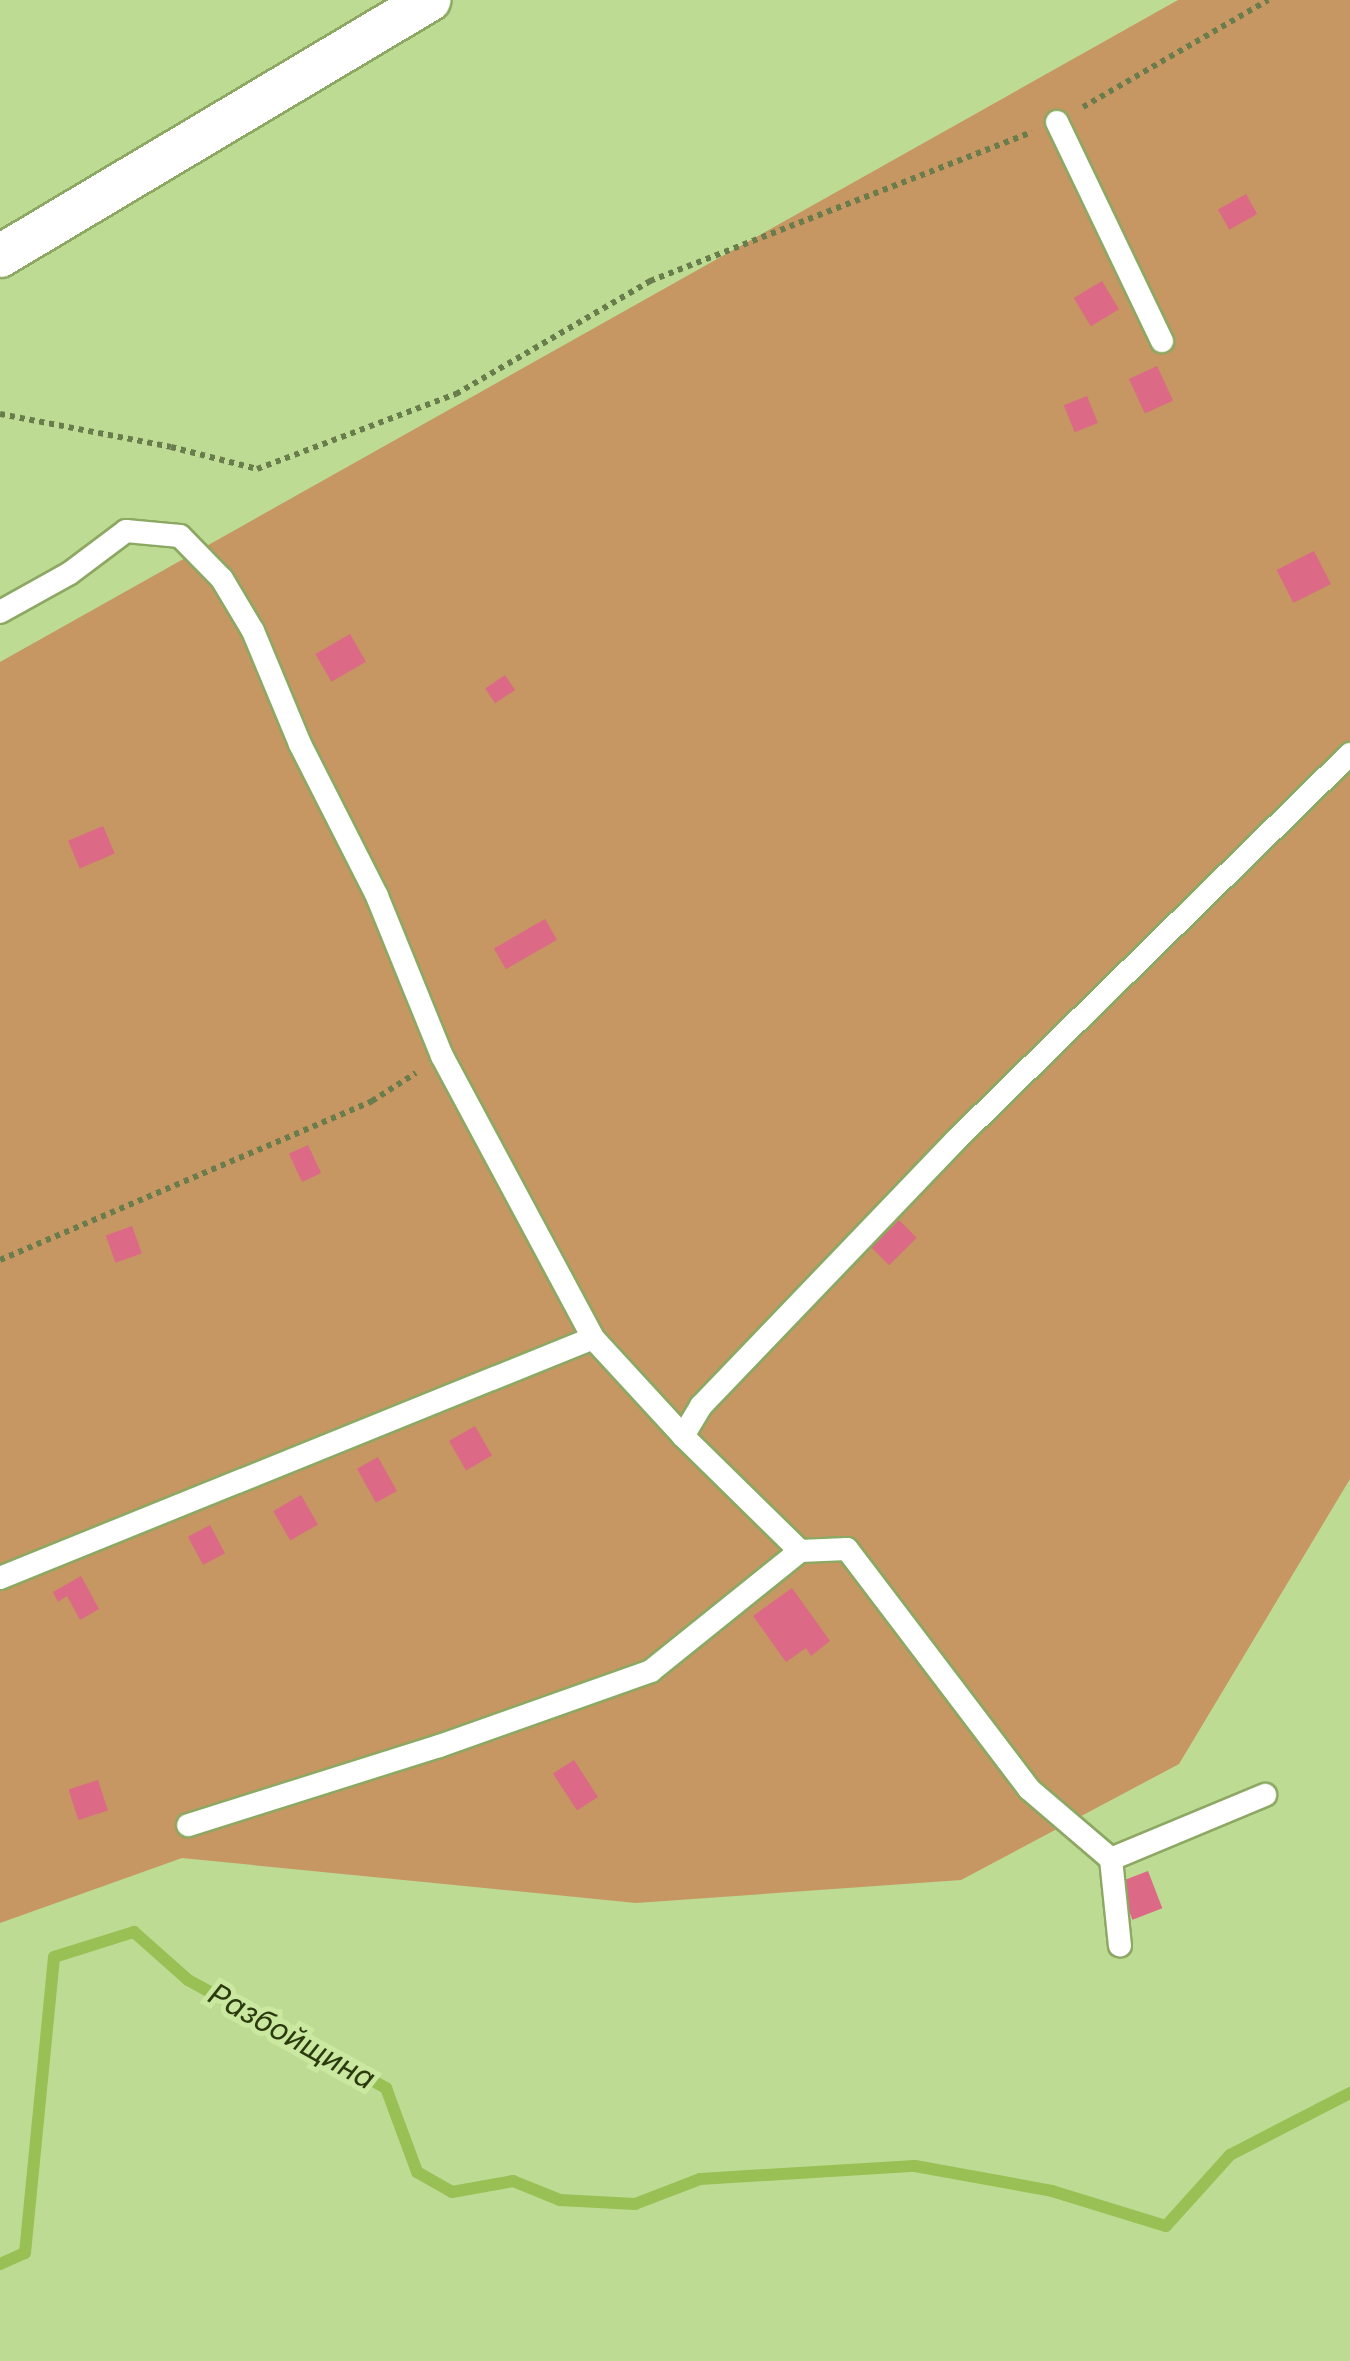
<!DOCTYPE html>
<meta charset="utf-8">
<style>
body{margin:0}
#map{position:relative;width:1350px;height:2361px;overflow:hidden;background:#bedb94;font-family:Inter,sans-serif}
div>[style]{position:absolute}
.green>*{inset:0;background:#c69663}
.stream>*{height:12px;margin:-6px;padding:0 6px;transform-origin:6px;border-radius:6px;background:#98c054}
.building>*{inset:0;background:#dc6a86;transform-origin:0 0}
.path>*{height:6px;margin-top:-3px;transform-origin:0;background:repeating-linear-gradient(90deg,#697c4c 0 5px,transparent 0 10px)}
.roads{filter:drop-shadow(2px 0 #8ca863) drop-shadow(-2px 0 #8ca863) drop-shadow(0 2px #8ca863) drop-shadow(0 -2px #8ca863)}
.lane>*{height:22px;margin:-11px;padding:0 11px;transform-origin:11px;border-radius:11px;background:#fff}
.street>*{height:42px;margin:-21px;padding:0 21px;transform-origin:21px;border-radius:21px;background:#fff}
span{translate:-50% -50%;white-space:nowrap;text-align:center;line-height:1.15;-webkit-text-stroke:10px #cbe8a1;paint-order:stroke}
.water-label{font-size:30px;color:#2c3b0f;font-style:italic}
</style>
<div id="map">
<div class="green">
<div style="clip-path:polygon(1178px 0,1350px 0,1350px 1479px,1179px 1764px,961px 1880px,636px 1903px,182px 1858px,0 1923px,0 662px)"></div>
</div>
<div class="stream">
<div style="left:0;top:2264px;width:27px;rotate:-24deg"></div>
<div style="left:25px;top:2253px;width:297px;rotate:-84.4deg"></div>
<div style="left:54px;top:1957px;width:84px;rotate:-17.4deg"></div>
<div style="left:134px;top:1932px;width:72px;rotate:41.6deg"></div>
<div style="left:188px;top:1980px;width:226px;rotate:28.6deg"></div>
<div style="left:386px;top:2088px;width:90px;rotate:69.7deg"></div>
<div style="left:417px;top:2172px;width:40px;rotate:29.7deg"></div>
<div style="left:452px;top:2192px;width:62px;rotate:-10.2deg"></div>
<div style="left:513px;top:2181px;width:51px;rotate:22deg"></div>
<div style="left:560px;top:2200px;width:75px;rotate:3.1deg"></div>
<div style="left:635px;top:2204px;width:70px;rotate:-21deg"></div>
<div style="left:700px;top:2179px;width:215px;rotate:-3.5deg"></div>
<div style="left:915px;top:2166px;width:139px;rotate:10.3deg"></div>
<div style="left:1052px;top:2191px;width:119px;rotate:17.1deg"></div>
<div style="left:1166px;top:2226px;width:96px;rotate:-48deg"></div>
<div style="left:1230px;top:2155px;width:135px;rotate:-27.3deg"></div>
</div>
<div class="building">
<div style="left:1246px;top:194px;width:23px;height:32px;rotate:61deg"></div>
<div style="left:1102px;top:281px;width:33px;height:33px;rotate:59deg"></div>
<div style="left:1157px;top:366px;width:38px;height:31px;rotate:65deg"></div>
<div style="left:1087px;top:396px;width:29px;height:25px;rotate:68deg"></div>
<div style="left:1314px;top:551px;width:37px;height:42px;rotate:63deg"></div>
<div style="left:350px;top:634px;width:32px;height:40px;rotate:60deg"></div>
<div style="left:505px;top:675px;width:18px;height:24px;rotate:56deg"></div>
<div style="left:103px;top:826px;width:30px;height:38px;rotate:67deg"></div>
<div style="left:545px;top:919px;width:24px;height:59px;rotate:60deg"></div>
<div style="left:308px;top:1145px;width:31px;height:21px;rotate:65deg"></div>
<div style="left:899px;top:1220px;width:25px;height:39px;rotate:45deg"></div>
<div style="left:132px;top:1226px;width:29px;height:28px;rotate:70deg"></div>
<div style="left:475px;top:1426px;width:34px;height:30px;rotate:60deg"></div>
<div style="left:378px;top:1457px;width:39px;height:24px;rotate:61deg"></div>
<div style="left:301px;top:1495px;width:34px;height:32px;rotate:60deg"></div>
<div style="left:210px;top:1525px;width:32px;height:25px;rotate:62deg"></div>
<div style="clip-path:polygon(81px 1576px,99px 1609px,80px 1620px,67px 1596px,58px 1602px,53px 1592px)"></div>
<div style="clip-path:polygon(792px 1588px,830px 1641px,811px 1656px,806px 1648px,786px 1662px,753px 1616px)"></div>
<div style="left:574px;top:1760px;width:44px;height:25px;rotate:57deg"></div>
<div style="left:98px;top:1780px;width:32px;height:31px;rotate:72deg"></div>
<div style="left:1148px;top:1871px;width:40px;height:32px;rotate:69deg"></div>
</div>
<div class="path">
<div style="left:1083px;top:107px;width:214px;rotate:-30deg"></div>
<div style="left:0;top:414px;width:174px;rotate:10.9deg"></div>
<div style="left:171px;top:447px;width:89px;rotate:14.3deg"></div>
<div style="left:257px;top:469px;width:213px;rotate:-20.7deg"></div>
<div style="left:456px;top:394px;width:225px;rotate:-30.2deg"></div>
<div style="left:650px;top:281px;width:410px;rotate:-21.3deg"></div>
<div style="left:0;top:1260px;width:405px;rotate:-23.1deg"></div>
<div style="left:372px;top:1101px;width:52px;rotate:-32.5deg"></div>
</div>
<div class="roads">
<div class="lane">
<div style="left:1057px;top:122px;width:243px;rotate:64.4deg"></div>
<div style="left:0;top:612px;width:80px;rotate:-29.1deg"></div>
<div style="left:70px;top:573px;width:70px;rotate:-36.9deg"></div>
<div style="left:126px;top:531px;width:54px;rotate:5.3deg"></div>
<div style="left:180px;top:536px;width:60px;rotate:45.7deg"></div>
<div style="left:222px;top:579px;width:61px;rotate:59.2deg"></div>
<div style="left:253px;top:631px;width:122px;rotate:67.4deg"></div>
<div style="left:300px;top:744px;width:170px;rotate:63.1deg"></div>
<div style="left:377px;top:896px;width:173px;rotate:67.9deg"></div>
<div style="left:442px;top:1056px;width:320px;rotate:61.8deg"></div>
<div style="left:683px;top:1436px;width:35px;rotate:-59deg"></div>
<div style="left:701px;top:1406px;width:367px;rotate:-46.2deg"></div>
<div style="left:955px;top:1141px;width:553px;rotate:-44.41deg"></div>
<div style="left:800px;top:1551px;width:47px;rotate:-2.4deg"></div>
<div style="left:847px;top:1549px;width:301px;rotate:52.8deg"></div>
<div style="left:1029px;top:1789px;width:108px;rotate:40.5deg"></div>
<div style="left:1111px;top:1859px;width:87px;rotate:84.1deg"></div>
<div style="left:0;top:1578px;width:640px;rotate:-22.03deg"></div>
<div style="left:593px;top:1338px;width:133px;rotate:47.4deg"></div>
<div style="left:683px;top:1436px;width:164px;rotate:44.5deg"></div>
<div style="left:800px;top:1551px;width:191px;rotate:141.2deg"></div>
<div style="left:651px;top:1671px;width:225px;rotate:160.5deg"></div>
<div style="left:439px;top:1746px;width:263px;rotate:162.5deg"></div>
<div style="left:1111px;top:1859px;width:167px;rotate:-22.6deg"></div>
</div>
<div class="street">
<div style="left:0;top:256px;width:500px;rotate:-30.8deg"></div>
</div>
</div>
<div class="water-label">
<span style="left:292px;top:2036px;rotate:29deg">Разбойщина</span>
</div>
</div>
